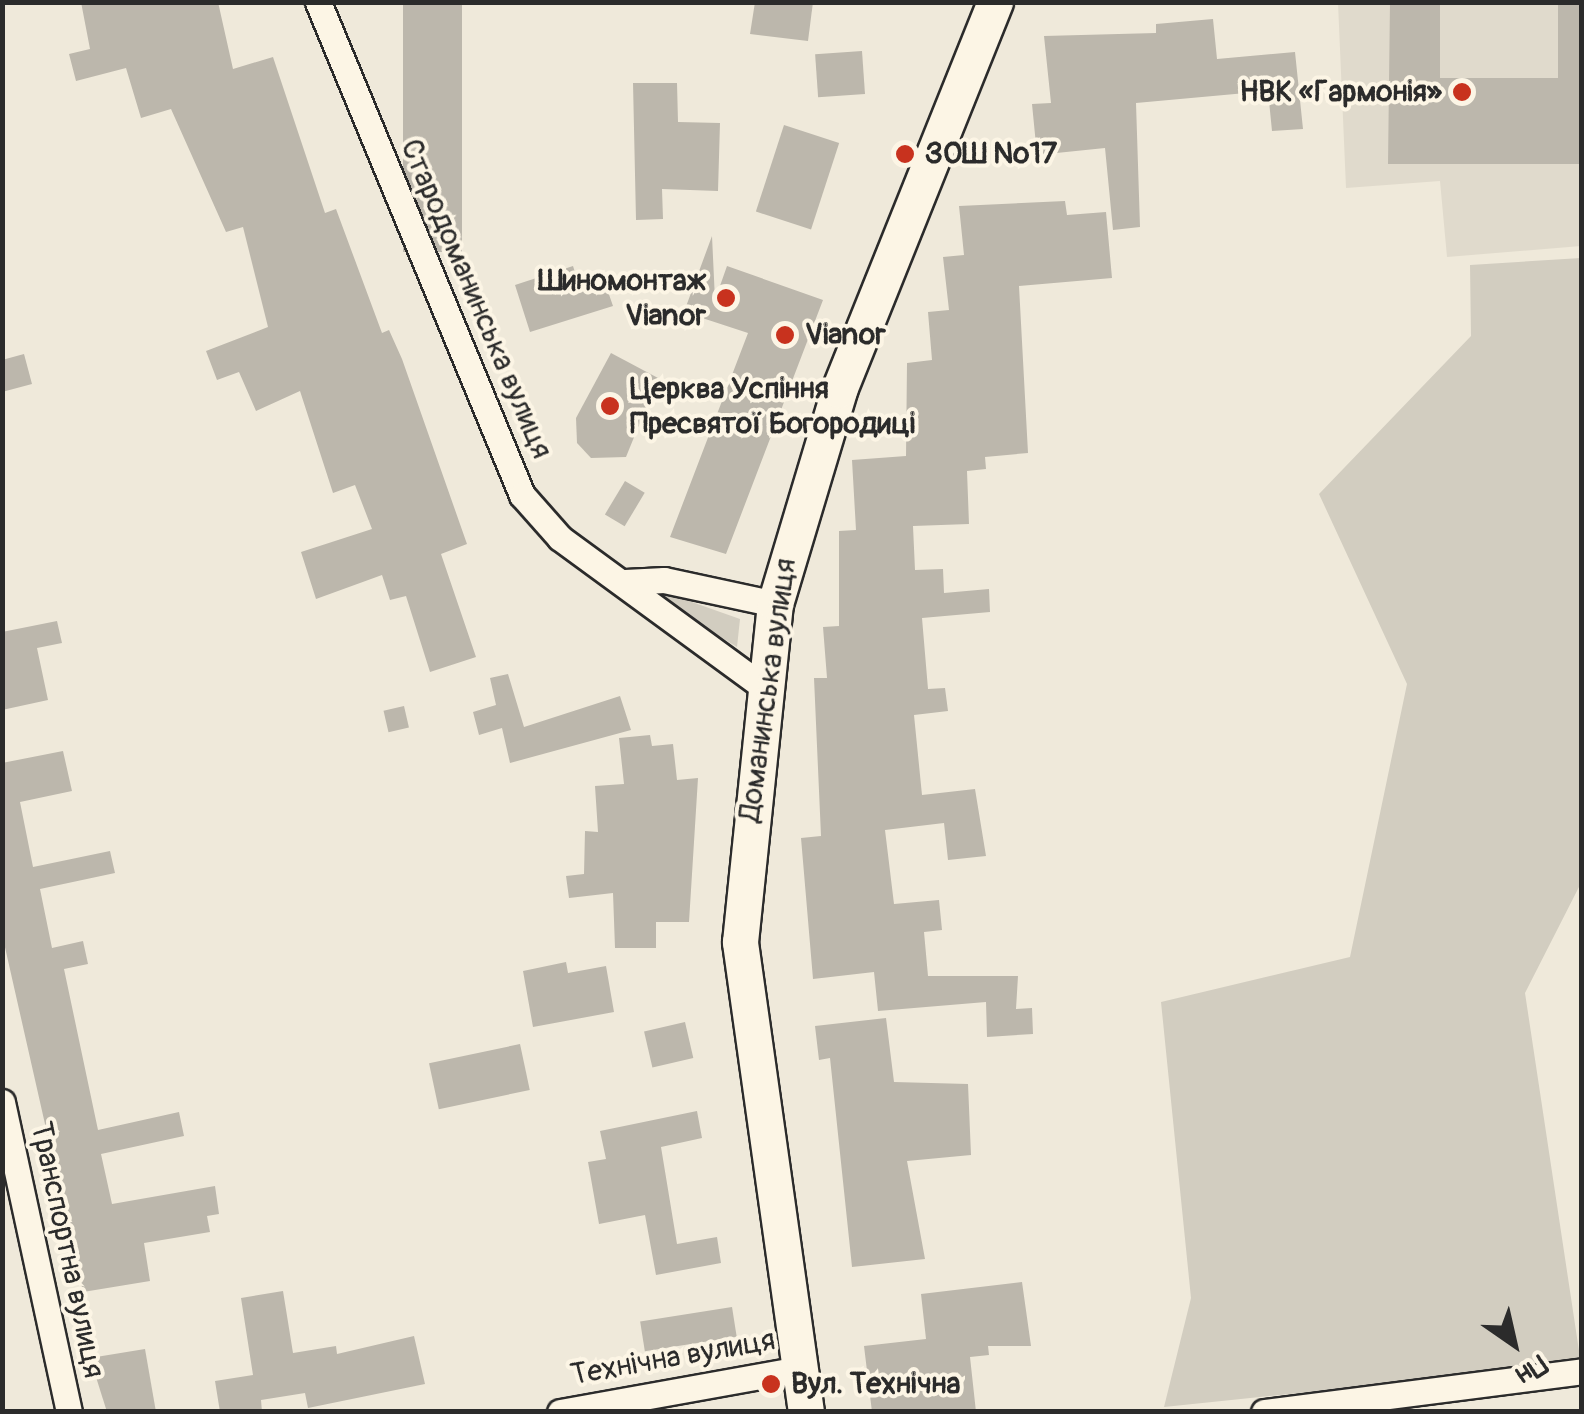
<!DOCTYPE html>
<meta charset="utf-8">
<style>
body{margin:0}
#map{position:relative;width:1584px;height:1414px;overflow:hidden;background:#efe9da;font-family:Pangolin,sans-serif}
div>[style]{position:absolute}
.built>*{inset:0;background:#e0dacc}
.green>*{inset:0;background:#d2cdc0}
.building>*{inset:0;background:#bcb7ac;transform-origin:0 0}
.roads{filter:drop-shadow(2px 0 #2b2b2b) drop-shadow(-2px 0 #2b2b2b) drop-shadow(0 2px #2b2b2b) drop-shadow(0 -2px #2b2b2b)}
.street>*{height:25px;margin:-12.5px;padding:0 12.5px;transform-origin:12.5px;border-radius:12.5px;background:#fcf5e5}
.secondary>*{height:35px;margin:-17.5px;padding:0 17.5px;transform-origin:17.5px;border-radius:17.5px;background:#fcf5e5}
.dots>*{width:28px;height:28px;translate:-50% -50%;box-sizing:border-box;border:5px solid #fcf5e5;border-radius:50%}
span{translate:-50% -50%;white-space:nowrap;text-align:center;line-height:1.15;-webkit-text-stroke:8px #fcf5e5;paint-order:stroke}
.poi-label{font-size:30px;color:#2b2b2b;font-weight:700}
.right{translate:-100% -50%;text-align:right}
.left{translate:0 -50%;text-align:left}
.street-label{font-size:30px;color:#2b2b2b}
.frame{position:absolute;inset:0;border:5px solid #2b2b2b;pointer-events:none}
.north{position:absolute;left:1464px;top:1294px;width:100px;height:100px;-webkit-text-stroke:8px #fcf5e5;paint-order:stroke;rotate:146deg;font-size:28px;font-weight:700;line-height:40px;text-align:center;color:#2b2b2b}
.north::after{content:'';display:block;margin:auto;width:35px;height:45px;background:#2b2b2b;clip-path:polygon(50% 0,100% 100%,50% 72%,0 100%)}
</style>
<div id="map">
<div class="built">
<div style="clip-path:polygon(1338px 3px,1581px 3px,1581px 246px,1447px 257px,1440px 181px,1346px 188px)"></div>
</div>
<div class="green">
<div style="clip-path:polygon(1581px 258px,1581px 883px,1525px 993px,1581px 1364px,1164px 1407px,1191px 1298px,1161px 1002px,1350px 957px,1407px 684px,1319px 494px,1471px 336px,1470px 265px)"></div>
<div style="clip-path:polygon(658px 590px,740px 619px,737px 647px,656px 597px)"></div>
</div>
<div class="building">
<div style="clip-path:polygon(81px 2px,218px 2px,233px 69px,273px 57px,325px 213px,336px 209px,382px 333px,389px 330px,402px 359px,467px 544px,441px 554px,476px 657px,430px 672px,406px 596px,390px 600px,382px 575px,316px 599px,301px 552px,372px 529px,355px 485px,333px 493px,300px 391px,256px 411px,239px 372px,217px 380px,206px 351px,268px 327px,243px 227px,226px 232px,171px 109px,141px 118px,126px 68px,76px 81px,69px 54px,90px 49px)"></div>
<div style="left:403px;top:2px;width:59px;height:250px"></div>
<div style="clip-path:polygon(755px 2px,813px 2px,808px 41px,750px 34px)"></div>
<div style="clip-path:polygon(1390px 2px,1440px 2px,1440px 78px,1558px 78px,1558px 2px,1582px 2px,1582px 164px,1388px 164px)"></div>
<div style="clip-path:polygon(1213px 19px,1217px 59px,1295px 52px,1303px 129px,1272px 131px,1268px 91px,1136px 103px,1140px 227px,1113px 230px,1105px 148px,1037px 155px,1032px 104px,1051px 103px,1044px 36px,1156px 33px,1156px 24px)"></div>
<div style="left:862px;top:51px;width:43px;height:47px;rotate:86deg"></div>
<div style="clip-path:polygon(633px 83px,677px 83px,678px 122px,720px 123px,718px 191px,662px 189px,663px 219px,636px 220px)"></div>
<div style="left:784px;top:125px;width:58px;height:91px;rotate:18deg"></div>
<div style="clip-path:polygon(1065px 201px,1067px 215px,1106px 212px,1112px 278px,1019px 286px,1028px 453px,985px 457px,986px 469px,967px 471px,969px 524px,913px 526px,915px 570px,943px 569px,944px 593px,989px 589px,990px 612px,922px 618px,928px 689px,945px 688px,948px 711px,914px 715px,922px 795px,975px 789px,986px 856px,948px 860px,944px 823px,885px 830px,894px 904px,939px 900px,942px 930px,924px 932px,928px 976px,1018px 976px,1016px 1009px,1032px 1008px,1033px 1034px,987px 1037px,986px 1002px,878px 1011px,874px 972px,813px 979px,801px 838px,821px 836px,814px 678px,827px 678px,823px 627px,839px 626px,839px 531px,856px 530px,852px 460px,906px 456px,907px 363px,932px 360px,928px 312px,949px 310px,943px 257px,964px 255px,959px 206px)"></div>
<div style="clip-path:polygon(712px 236px,715px 300px,727px 266px,823px 300px,726px 554px,670px 537px,748px 333px,684px 312px)"></div>
<div style="clip-path:polygon(573px 266px,581px 291px,605px 283px,613px 306px,530px 332px,515px 285px)"></div>
<div style="clip-path:polygon(611px 353px,658px 378px,626px 457px,591px 458px,577px 443px,576px 418px)"></div>
<div style="clip-path:polygon(24px 354px,32px 384px,2px 392px,2px 360px)"></div>
<div style="left:625px;top:481px;width:23px;height:39px;rotate:31deg"></div>
<div style="clip-path:polygon(57px 621px,62px 643px,37px 648px,48px 700px,2px 710px,2px 632px)"></div>
<div style="clip-path:polygon(508px 674px,524px 727px,620px 696px,631px 730px,510px 763px,502px 728px,479px 735px,473px 712px,496px 705px,490px 678px)"></div>
<div style="left:404px;top:706px;width:22px;height:21px;rotate:77deg"></div>
<div style="clip-path:polygon(650px 735px,652px 746px,673px 744px,677px 780px,698px 778px,689px 922px,656px 922px,656px 948px,615px 948px,613px 893px,569px 898px,566px 876px,584px 874px,585px 831px,598px 832px,595px 786px,624px 784px,619px 738px)"></div>
<div style="clip-path:polygon(63px 751px,72px 791px,20px 802px,33px 867px,110px 851px,115px 873px,40px 889px,52px 948px,83px 941px,88px 964px,64px 969px,98px 1130px,179px 1112px,184px 1136px,101px 1154px,112px 1204px,215px 1186px,219px 1214px,207px 1216px,210px 1232px,144px 1243px,150px 1281px,83px 1292px,2px 934px,2px 763px)"></div>
<div style="clip-path:polygon(566px 962px,568px 973px,606px 966px,614px 1012px,533px 1027px,523px 971px)"></div>
<div style="clip-path:polygon(886px 1018px,894px 1082px,968px 1084px,971px 1155px,907px 1161px,925px 1259px,852px 1267px,830px 1058px,819px 1060px,815px 1026px)"></div>
<div style="left:685px;top:1022px;width:37px;height:42px;rotate:77deg"></div>
<div style="left:520px;top:1044px;width:47px;height:93px;rotate:78deg"></div>
<div style="clip-path:polygon(697px 1111px,702px 1138px,661px 1147px,677px 1244px,717px 1237px,721px 1263px,656px 1275px,645px 1215px,599px 1224px,588px 1162px,606px 1159px,600px 1131px)"></div>
<div style="clip-path:polygon(1022px 1282px,1031px 1346px,988px 1346px,989px 1355px,970px 1357px,976px 1412px,872px 1412px,864px 1346px,926px 1339px,921px 1294px)"></div>
<div style="clip-path:polygon(283px 1291px,293px 1353px,336px 1346px,337px 1354px,414px 1336px,425px 1384px,308px 1408px,305px 1393px,261px 1400px,262px 1412px,220px 1412px,215px 1381px,253px 1375px,241px 1298px)"></div>
<div style="left:732px;top:1307px;width:30px;height:93px;rotate:81deg"></div>
<div style="clip-path:polygon(145px 1349px,156px 1412px,107px 1412px,90px 1358px)"></div>
</div>
<div class="roads">
<div class="street">
<div style="left:318px;top:2px;width:534px;rotate:67.52deg"></div>
<div style="left:522px;top:495px;width:57px;rotate:48.5deg"></div>
<div style="left:560px;top:538px;width:254px;rotate:36.2deg"></div>
<div style="left:625px;top:582px;width:39px;rotate:-3deg"></div>
<div style="left:664px;top:580px;width:114px;rotate:12.2deg"></div>
<div style="left:2px;top:1102px;width:317px;rotate:77.8deg"></div>
<div style="left:560px;top:1412px;width:242px;rotate:-10.2deg"></div>
<div style="left:1264px;top:1412px;width:321px;rotate:-7.3deg"></div>
</div>
<div class="secondary">
<div style="left:806px;top:1412px;width:475px;rotate:-98deg"></div>
<div style="left:740px;top:942px;width:340px;rotate:-84.1deg"></div>
<div style="left:775px;top:604px;width:223px;rotate:-73.3deg"></div>
<div style="left:839px;top:390px;width:418px;rotate:-68.1deg"></div>
</div>
</div>
<div class="dots">
<div style="left:1462px;top:92px;background:#c8321e"></div>
<div style="left:905px;top:154px;background:#c8321e"></div>
<div style="left:726px;top:298px;background:#c8321e"></div>
<div style="left:785px;top:335px;background:#c8321e"></div>
<div style="left:610px;top:406px;background:#c8321e"></div>
<div style="left:771px;top:1384px;background:#c8321e"></div>
</div>
<div class="poi-label">
<span class="right" style="left:1442px;top:92px">НВК «Гармонія»</span>
<span class="left" style="left:925px;top:154px">ЗОШ №17</span>
<span class="right" style="left:706px;top:298px">Шиномонтаж<br>Vianor</span>
<span class="left" style="left:805px;top:335px">Vianor</span>
<span class="left" style="left:630px;top:406px">Церква Успіння<br>Пресвятої Богородиці</span>
<span class="left" style="left:791px;top:1384px">Вул. Технічна</span>
</div>
<div class="street-label">
<span style="left:476px;top:299px;rotate:67deg">Стародоманинська вулиця</span>
<span style="left:768px;top:690px;rotate:-82deg">Доманинська вулиця</span>
<span style="left:67px;top:1250px;rotate:78deg">Транспортна вулиця</span>
<span style="left:673px;top:1358px;rotate:-10deg">Технічна вулиця</span>
</div>
<div class="frame"></div>
<div class="north">Пн</div>
</div>
